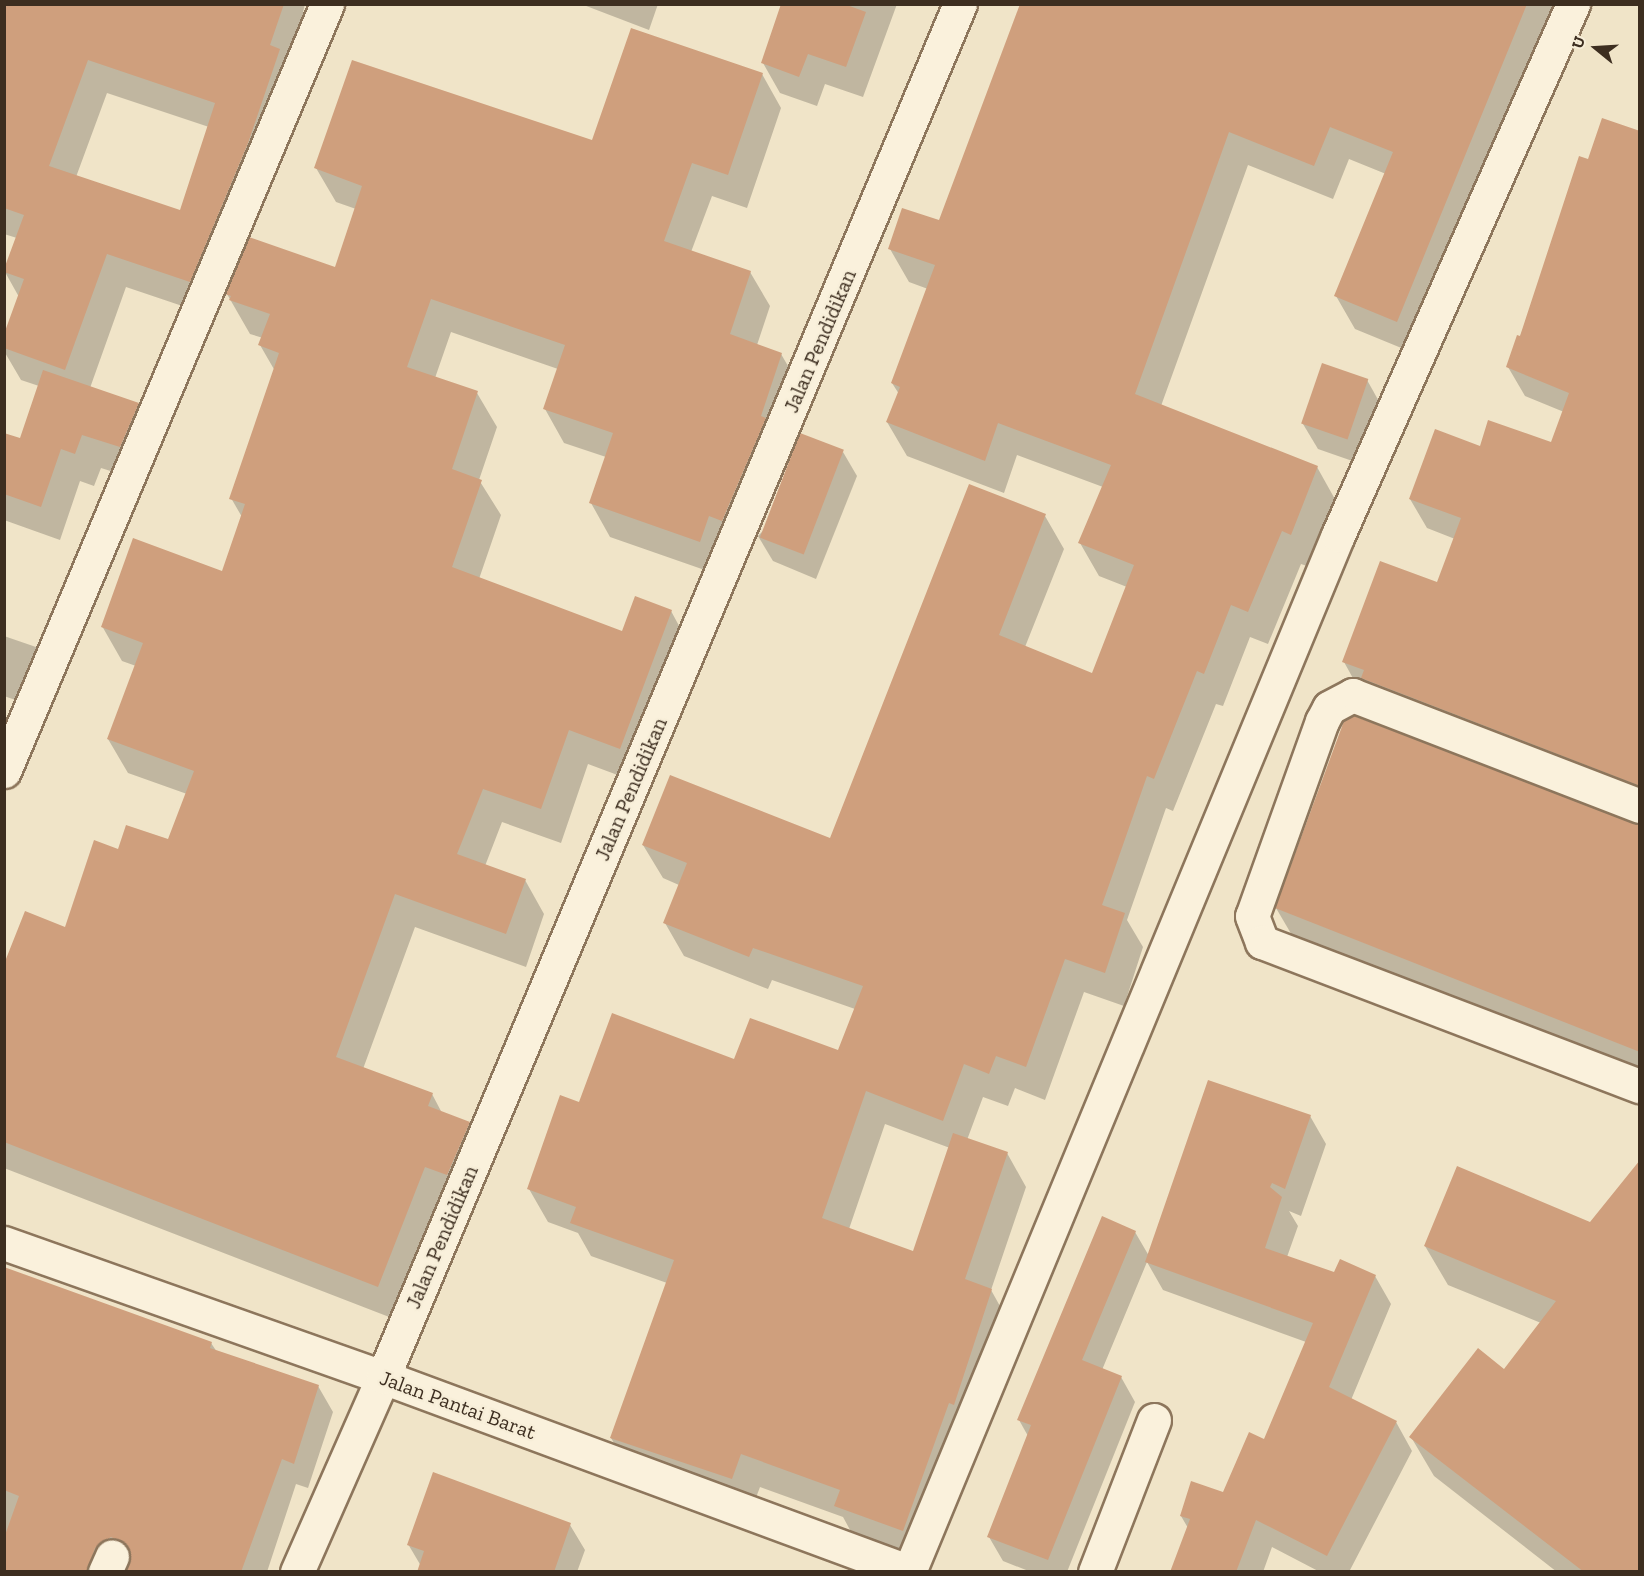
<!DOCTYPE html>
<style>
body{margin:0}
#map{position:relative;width:1644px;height:1576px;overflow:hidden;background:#f0e4c8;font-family:"Zilla Slab",serif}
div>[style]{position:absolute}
.shadow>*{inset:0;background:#0003}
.building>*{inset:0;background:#cf9f7d;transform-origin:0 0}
.roads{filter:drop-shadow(2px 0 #8d765c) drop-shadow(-2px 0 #8d765c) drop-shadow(0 2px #8d765c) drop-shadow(0 -2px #8d765c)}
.minor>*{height:33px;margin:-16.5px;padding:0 16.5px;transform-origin:16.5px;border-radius:16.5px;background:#faf1dc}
span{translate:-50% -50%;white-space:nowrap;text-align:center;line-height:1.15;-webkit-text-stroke:4.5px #f7eed8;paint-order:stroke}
.street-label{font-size:21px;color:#3d2e20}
.frame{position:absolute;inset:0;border:6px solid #3d2e20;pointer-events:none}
.north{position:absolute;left:1566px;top:18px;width:60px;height:60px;-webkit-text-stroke:4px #f7eed8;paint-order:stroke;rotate:288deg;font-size:16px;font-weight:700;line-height:24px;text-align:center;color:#3d2e20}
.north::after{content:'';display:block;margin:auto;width:21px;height:27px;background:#3d2e20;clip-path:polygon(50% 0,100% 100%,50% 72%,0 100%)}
</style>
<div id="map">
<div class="shadow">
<div style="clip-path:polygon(evenodd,4px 4px,305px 4px,303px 12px,309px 23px,209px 315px,126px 287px,90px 388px,138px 404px,157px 438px,139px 480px,101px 468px,94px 486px,80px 481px,60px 540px,4px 520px,4px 435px,20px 441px,39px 386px,21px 380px,4px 351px,4px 338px,19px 297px,5px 272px,17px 238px,4px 234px,4px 4px,107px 93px,209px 127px,181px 212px,76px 177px,107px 93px)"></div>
<div style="clip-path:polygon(581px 4px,658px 4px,649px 30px)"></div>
<div style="clip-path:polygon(783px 4px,897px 4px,863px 97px,825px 84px,817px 106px,780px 93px,763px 63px)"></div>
<div style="clip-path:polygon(evenodd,1053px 4px,1591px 4px,1416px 354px,1355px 329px,1336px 296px,1386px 174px,1349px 159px,1333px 199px,1248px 165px,1161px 406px,1317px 467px,1336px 501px,1310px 567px,1301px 564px,1268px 644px,1250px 637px,1223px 706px,1216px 704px,1173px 811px,1166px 808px,1127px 920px,1143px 947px,1124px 1006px,1084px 992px,1045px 1100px,1015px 1088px,1008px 1106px,983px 1097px,967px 1140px,1007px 1153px,1026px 1187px,991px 1290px,1010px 1324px,922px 1563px,855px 1539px,843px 1517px,760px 1487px,751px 1511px,631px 1471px,611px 1438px,667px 1283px,591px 1256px,578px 1233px,548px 1222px,529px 1189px,580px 1104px,839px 1052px,855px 1009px,772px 980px,768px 989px,684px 956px,665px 923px,679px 885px,663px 878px,643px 845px,830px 840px,1045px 516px,1064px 549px,1025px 647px,1093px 675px,1127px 587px,1099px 576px,1080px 543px,1103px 487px,1017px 455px,1004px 493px,907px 456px,887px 422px,899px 394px,892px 383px,928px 289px,909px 282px,890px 249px,940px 222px,1053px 4px,885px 1124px,950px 1148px,914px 1253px,849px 1229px,885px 1124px)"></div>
<div style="clip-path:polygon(762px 74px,781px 108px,747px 208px,712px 196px,691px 252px,750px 272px,770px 306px,757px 345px,781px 354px,801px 388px,719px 575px,610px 537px,591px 503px,606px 457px,564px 443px,545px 409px,558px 369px,451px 332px,435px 378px,477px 393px,497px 427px,479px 480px,501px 515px,479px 579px,623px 633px,671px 611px,690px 646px,639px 783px,588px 764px,561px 843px,502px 822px,485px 866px,525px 880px,544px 914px,526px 967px,415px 927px,363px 1069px,432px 1094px,442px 1113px,469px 1123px,489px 1157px,397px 1320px,4px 1168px,4px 968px,66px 929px,119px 851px,169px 841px,187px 794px,128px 773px,108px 739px,136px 666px,122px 661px,102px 626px,223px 573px,242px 517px,231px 498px,275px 371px,260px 345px,263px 338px,250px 334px,227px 294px,336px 269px,356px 209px,336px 202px,316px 168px,593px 142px)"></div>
<div style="clip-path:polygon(1640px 132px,1640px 808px,1360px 691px,1344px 662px,1438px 583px,1455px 539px,1427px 528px,1410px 499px,1481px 448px,1552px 443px,1564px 412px,1525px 396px,1508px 367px,1589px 161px)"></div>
<div style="clip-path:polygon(1367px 380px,1381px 405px,1361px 464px,1318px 449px,1303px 424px)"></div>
<div style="clip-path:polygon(843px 452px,857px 476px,816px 579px,773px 561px,758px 536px)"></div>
<div style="clip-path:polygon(4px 636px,36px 647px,54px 678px,41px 709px,4px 696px)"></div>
<div style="clip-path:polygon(1640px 824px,1640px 1075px,1293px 937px,1276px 908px)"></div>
<div style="clip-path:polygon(1310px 1116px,1326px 1144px,1301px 1216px,1289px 1211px,1298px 1226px,1287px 1257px,1335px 1274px,1375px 1276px,1391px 1304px,1351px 1400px,1396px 1422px,1412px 1451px,1349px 1572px,1320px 1572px,1272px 1547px,1263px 1572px,1171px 1572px,1188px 1528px,1181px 1516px,1224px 1494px,1265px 1441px,1306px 1342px,1163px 1290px,1147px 1262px,1102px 1370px,1121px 1377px,1135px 1402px,1067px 1572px,1031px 1572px,1003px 1561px,989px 1537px,1028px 1436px,1019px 1420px,1135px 1232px,1149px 1256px)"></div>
<div style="clip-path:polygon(1591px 1224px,1640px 1572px,1557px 1572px,1434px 1476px,1411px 1437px,1505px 1371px,1541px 1323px,1448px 1285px,1425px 1246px)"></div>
<div style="clip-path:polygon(4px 1268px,211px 1343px,217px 1352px,318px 1386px,333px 1412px,308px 1488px,296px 1484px,267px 1572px,126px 1572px,129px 1565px,116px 1566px,113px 1572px,4px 1572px)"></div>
<div style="clip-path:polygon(570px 1525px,585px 1550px,577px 1572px,419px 1572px,421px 1566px,408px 1544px)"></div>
</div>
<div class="building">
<div style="clip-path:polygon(evenodd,4px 4px,284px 4px,270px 45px,280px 49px,248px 143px,190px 282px,107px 254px,65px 370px,4px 348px,4px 334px,24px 279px,4px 272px,4px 269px,24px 215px,4px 208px,4px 4px,88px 60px,215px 103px,180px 210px,49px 166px,88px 60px)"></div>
<div style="clip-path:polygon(781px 4px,844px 4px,866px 12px,846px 67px,808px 54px,799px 77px,761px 63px)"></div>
<div style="clip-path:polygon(1020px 4px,1527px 4px,1397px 322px,1334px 296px,1393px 152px,1330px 127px,1314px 166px,1229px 132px,1135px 394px,1318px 466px,1291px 535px,1282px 531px,1248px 612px,1231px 605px,1204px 674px,1197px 671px,1154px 779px,1147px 776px,1102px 905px,1125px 913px,1105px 973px,1065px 959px,1026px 1067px,996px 1056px,989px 1074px,964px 1064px,943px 1121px,866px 1091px,822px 1218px,913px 1251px,953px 1133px,1008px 1152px,965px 1279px,992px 1289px,954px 1405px,949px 1403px,903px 1531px,834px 1506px,840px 1490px,741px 1454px,732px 1479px,610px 1438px,674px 1260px,570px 1223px,576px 1207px,527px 1189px,560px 1095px,579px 1102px,612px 1013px,734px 1059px,750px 1018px,838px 1050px,863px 986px,753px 948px,749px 957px,663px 923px,687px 863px,642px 845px,670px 775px,830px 838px,969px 484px,1046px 514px,999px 635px,1092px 673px,1134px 565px,1078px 543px,1111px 465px,998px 423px,985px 461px,886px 422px,900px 387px,891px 383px,935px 265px,888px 249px,902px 208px,939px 220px)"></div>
<div style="clip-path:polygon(631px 28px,763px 73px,728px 175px,692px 163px,664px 241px,751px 271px,730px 334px,782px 353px,761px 416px,766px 418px,722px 521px,709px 516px,700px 542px,589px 503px,613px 433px,543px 409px,565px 345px,431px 299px,407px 367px,478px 391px,452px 469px,482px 480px,452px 567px,622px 631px,635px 596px,672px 610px,620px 749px,569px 730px,541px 809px,483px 789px,457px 854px,526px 879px,506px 934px,395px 894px,336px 1057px,433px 1093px,428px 1106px,470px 1122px,447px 1175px,425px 1167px,378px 1287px,4px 1142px,4px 964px,25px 911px,65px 927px,94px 840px,118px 849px,126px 825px,168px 839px,194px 771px,107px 739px,143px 643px,101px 627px,133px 538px,222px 571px,245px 504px,229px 499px,279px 353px,258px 345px,270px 314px,229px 300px,231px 296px,225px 294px,249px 237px,335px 267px,362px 186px,314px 168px,352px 60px,592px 140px)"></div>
<div style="clip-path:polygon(1602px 118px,1640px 131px,1640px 786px,1361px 678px,1364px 670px,1342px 662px,1380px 561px,1437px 582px,1461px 518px,1409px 499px,1435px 429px,1480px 446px,1488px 420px,1551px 442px,1569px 393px,1506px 367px,1517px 335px,1520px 336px,1579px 156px,1588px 159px)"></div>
<div style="left:1322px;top:363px;width:49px;height:64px;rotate:19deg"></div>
<div style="clip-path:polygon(43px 370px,139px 403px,120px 447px,82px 435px,75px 454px,61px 449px,41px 507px,4px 494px,4px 433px,20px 438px)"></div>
<div style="left:800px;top:433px;width:47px;height:112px;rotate:21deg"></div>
<div style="clip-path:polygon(1354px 716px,1640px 824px,1640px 1052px,1275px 908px,1344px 721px)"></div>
<div style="clip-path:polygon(1208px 1080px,1311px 1115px,1285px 1189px,1272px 1183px,1270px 1187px,1282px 1197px,1265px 1248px,1334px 1272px,1340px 1259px,1376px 1275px,1329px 1387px,1397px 1421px,1327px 1556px,1256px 1520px,1236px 1572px,1170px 1572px,1190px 1519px,1180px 1516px,1191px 1481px,1223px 1492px,1249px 1432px,1264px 1439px,1313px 1323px,1145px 1262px)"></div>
<div style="clip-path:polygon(1640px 1160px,1640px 1572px,1584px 1572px,1409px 1437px,1478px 1348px,1504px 1369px,1556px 1301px,1424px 1246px,1457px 1166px,1590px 1222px)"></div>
<div style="clip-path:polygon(1102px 1216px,1136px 1231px,1082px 1360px,1122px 1376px,1048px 1560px,987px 1537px,1031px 1425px,1017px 1420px)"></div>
<div style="clip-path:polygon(4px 1267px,212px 1342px,210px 1348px,319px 1385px,294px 1464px,282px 1459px,241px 1572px,126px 1572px,131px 1555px,127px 1545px,111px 1537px,95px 1548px,87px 1572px,4px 1572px,4px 1538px,19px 1496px,4px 1490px)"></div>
<div style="clip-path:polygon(433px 1472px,571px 1523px,554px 1572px,417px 1572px,424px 1551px,407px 1545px)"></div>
</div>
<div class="roads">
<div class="minor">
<div style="left:4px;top:771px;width:832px;rotate:-67.16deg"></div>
<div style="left:1640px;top:806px;width:308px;rotate:-158.9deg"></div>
<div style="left:1353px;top:695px;width:27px;rotate:152deg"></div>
<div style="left:1329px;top:708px;width:15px;rotate:118deg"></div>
<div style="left:1322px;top:721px;width:207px;rotate:109.7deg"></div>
<div style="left:1252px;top:916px;width:28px;rotate:69deg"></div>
<div style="left:1262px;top:942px;width:404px;rotate:20.9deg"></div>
<div style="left:4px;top:1243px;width:402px;rotate:19.5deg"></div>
<div style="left:383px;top:1377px;width:562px;rotate:20.31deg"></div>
<div style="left:105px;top:1572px;width:17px;rotate:-66deg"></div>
<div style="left:297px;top:1572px;width:213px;rotate:-66.2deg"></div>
<div style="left:383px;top:1377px;width:1489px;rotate:-67.21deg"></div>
<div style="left:909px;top:1572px;width:1122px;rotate:-67.53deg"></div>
<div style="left:1338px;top:535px;width:581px;rotate:-66.13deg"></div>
<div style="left:1095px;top:1572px;width:163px;rotate:-68.8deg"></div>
</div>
</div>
<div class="street-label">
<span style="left:820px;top:341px;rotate:-67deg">Jalan Pendidikan</span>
<span style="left:631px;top:789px;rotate:-67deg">Jalan Pendidikan</span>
<span style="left:442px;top:1237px;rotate:-67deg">Jalan Pendidikan</span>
<span style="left:458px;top:1405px;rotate:20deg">Jalan Pantai Barat</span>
</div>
<div class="frame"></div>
<div class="north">U</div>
</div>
